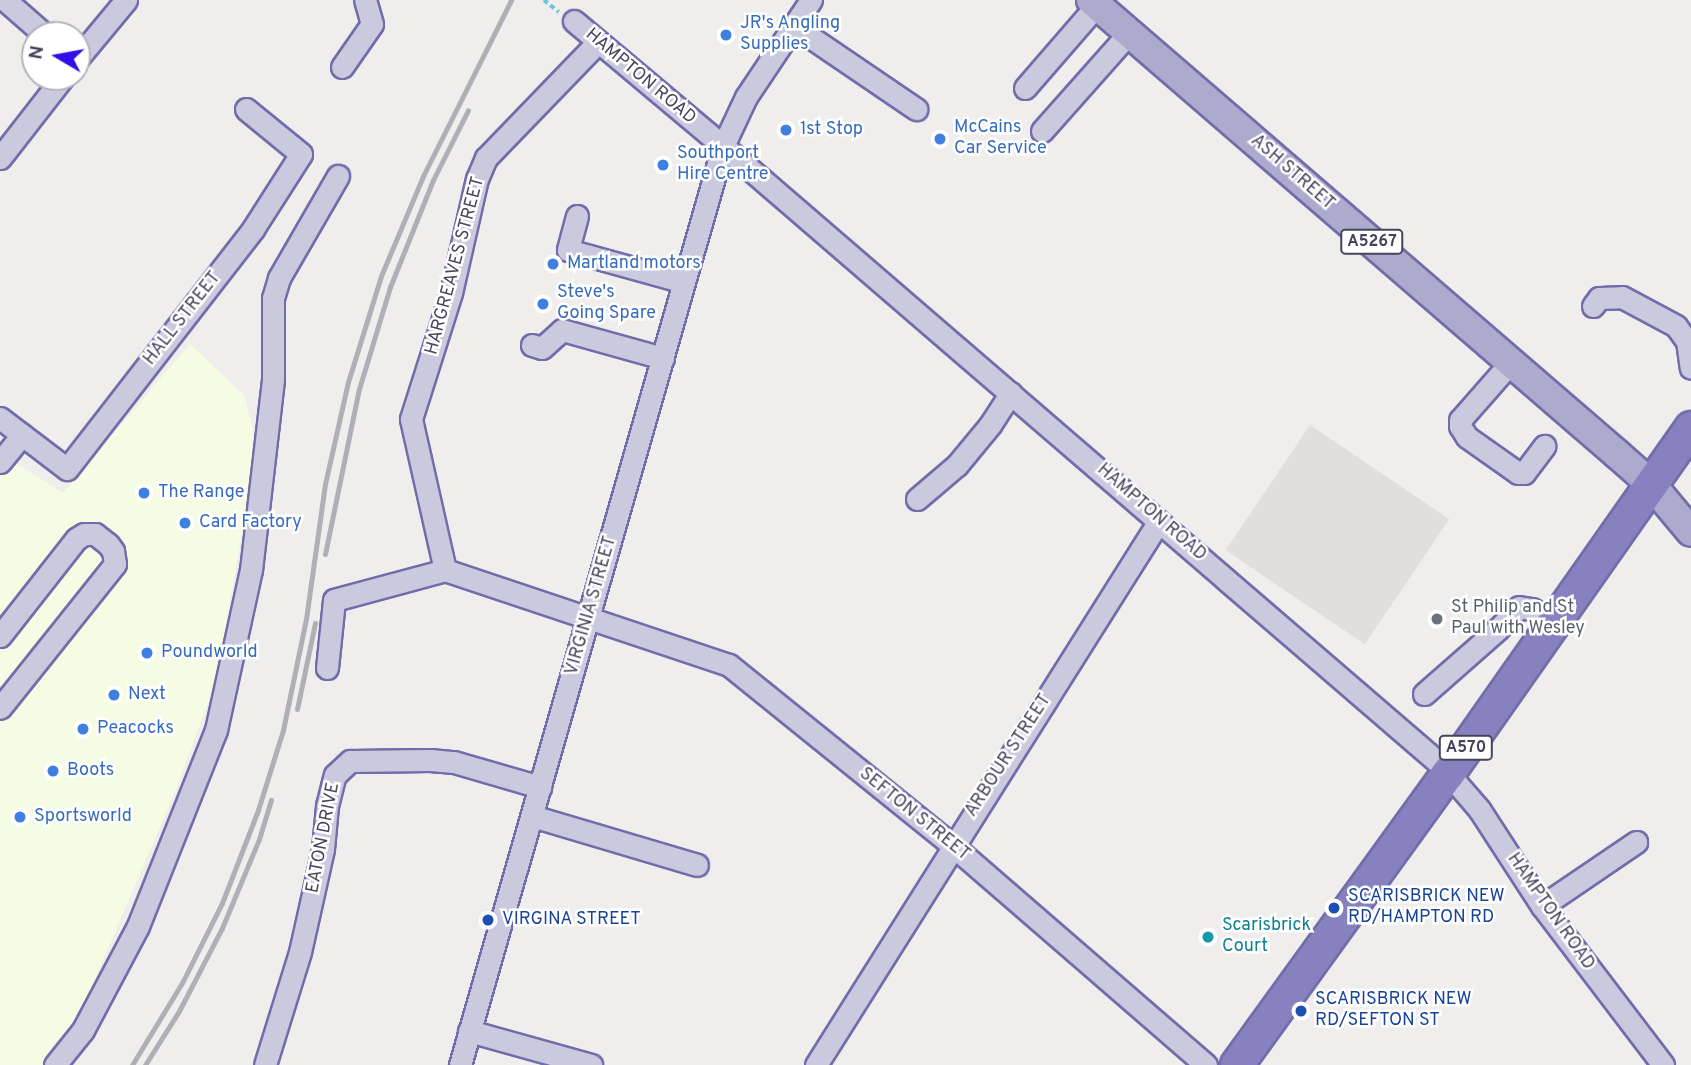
<!DOCTYPE html>
<style>
body{margin:0}
#map{position:relative;width:1691px;height:1065px;overflow:hidden;background:#efeeec;font-family:Overpass,sans-serif}
div>[style]{position:absolute}
.commercial>*{inset:0;background:#f5fce3}
.education>*{inset:0;background:#e0dfde;transform-origin:0 0}
.path>*{height:3.5px;margin-top:-1.75px;transform-origin:0;background:repeating-linear-gradient(90deg,#6dc6d0 0 5px,transparent 0 8.5px)}
.roads{filter:drop-shadow(2px 0 #736caa) drop-shadow(-2px 0 #736caa) drop-shadow(0 2px #736caa) drop-shadow(0 -2px #736caa)}
.minor>*{height:21px;margin:-10.5px;padding:0 10.5px;transform-origin:10.5px;border-radius:10.5px;background:#cbc9de}
.major>*{height:28px;margin:-14px;padding:0 14px;transform-origin:14px;border-radius:14px;background:#adaacd}
.highway>*{height:32px;margin:-16px;padding:0 16px;transform-origin:16px;border-radius:16px;background:#8781bf}
.rail>*{height:5px;margin:-2.5px;padding:0 2.5px;transform-origin:2.5px;border-radius:2.5px;background:#b0aeb7}
.dots>*{width:19px;height:19px;translate:-50% -50%;box-sizing:border-box;border:4px solid #fff;border-radius:50%}
span{translate:-50% -50%;white-space:nowrap;text-align:center;line-height:1.15;-webkit-text-stroke:5px #fff;paint-order:stroke}
.shield-label span{padding:2px 5px;background:#fff;border:2px solid;border-radius:5px;-webkit-text-stroke-width:0}
.shield-label{font-size:16px;color:#45445b;font-weight:700}
.shop-label{font-size:18px;color:#366cbe}
.left{translate:0 -50%;text-align:left}
.street-label{font-size:18px;color:#45445b}
.worship-label{font-size:18px;color:#5b616d}
.transit-label{font-size:18px;color:#164399}
.culture-label{font-size:18px;color:#0d838f}
.north{position:absolute;left:21px;top:21px;width:70px;height:70px;box-sizing:border-box;background:#fff;border:2px solid #b5b4bd;border-radius:50%;rotate:280deg;font-size:19px;font-weight:700;line-height:28px;text-align:center;color:#45445b}
.north::after{content:'';display:block;margin:auto;width:24px;height:32px;background:#310fe7;clip-path:polygon(50% 0,100% 100%,50% 72%,0 100%)}
</style>
<div id="map">
<div class="commercial">
<div style="clip-path:polygon(190px 344px,245px 396px,253px 431px,251px 483px,216px 681px,175px 792px,79px 1017px,42px 1065px,0 1065px,0 453px,63px 493px)"></div>
</div>
<div class="education">
<div style="left:1310px;top:425px;width:168px;height:151px;rotate:34deg"></div>
</div>
<div class="path">
<div style="left:544px;top:0;width:19px;rotate:39deg"></div>
</div>
<div class="roads">
<div class="minor">
<div style="left:5px;top:0;width:53px;rotate:41.2deg"></div>
<div style="left:574px;top:21px;width:194px;rotate:40deg"></div>
<div style="left:723px;top:146px;width:947px;rotate:40.76deg"></div>
<div style="left:1440px;top:764px;width:60px;rotate:49.1deg"></div>
<div style="left:1479px;top:809px;width:116px;rotate:57deg"></div>
<div style="left:1542px;top:906px;width:200px;rotate:52.7deg"></div>
<div style="left:794px;top:26px;width:148px;rotate:34.2deg"></div>
<div style="left:77px;top:59px;width:77px;rotate:-50.3deg"></div>
<div style="left:342px;top:67px;width:52px;rotate:-55.1deg"></div>
<div style="left:372px;top:24px;width:25px;rotate:-106deg"></div>
<div style="left:1025px;top:88px;width:110px;rotate:-49.1deg"></div>
<div style="left:1042px;top:131px;width:131px;rotate:-48.4deg"></div>
<div style="left:0;top:158px;width:103px;rotate:-52.1deg"></div>
<div style="left:577px;top:216px;width:35px;rotate:105deg"></div>
<div style="left:568px;top:250px;width:120px;rotate:15.4deg"></div>
<div style="left:1593px;top:306px;width:10px;rotate:-53deg"></div>
<div style="left:1599px;top:298px;width:23px;rotate:-2deg"></div>
<div style="left:1622px;top:297px;width:61px;rotate:28.2deg"></div>
<div style="left:1676px;top:326px;width:19px;rotate:54deg"></div>
<div style="left:1687px;top:341px;width:27px;rotate:82deg"></div>
<div style="left:532px;top:345px;width:10px;rotate:17deg"></div>
<div style="left:542px;top:348px;width:27px;rotate:-42deg"></div>
<div style="left:562px;top:330px;width:105px;rotate:15.5deg"></div>
<div style="left:1511px;top:362px;width:77px;rotate:131.3deg"></div>
<div style="left:1460px;top:420px;width:6px;rotate:90deg"></div>
<div style="left:1460px;top:426px;width:13px;rotate:58deg"></div>
<div style="left:1467px;top:437px;width:62px;rotate:35.2deg"></div>
<div style="left:1518px;top:473px;width:6px"></div>
<div style="left:1524px;top:473px;width:34px;rotate:-53deg"></div>
<div style="left:0;top:418px;width:84px;rotate:37.3deg"></div>
<div style="left:67px;top:469px;width:304px;rotate:-52.2deg"></div>
<div style="left:253px;top:229px;width:89px;rotate:-57.4deg"></div>
<div style="left:301px;top:154px;width:71px;rotate:-140.7deg"></div>
<div style="left:0;top:462px;width:35px;rotate:-51deg"></div>
<div style="left:917px;top:499px;width:52px;rotate:-40.4deg"></div>
<div style="left:957px;top:465px;width:52px;rotate:-50.5deg"></div>
<div style="left:990px;top:425px;width:38px;rotate:-57deg"></div>
<div style="left:445px;top:570px;width:155px;rotate:-102.7deg"></div>
<div style="left:411px;top:419px;width:132px;rotate:-72.4deg"></div>
<div style="left:451px;top:293px;width:117px;rotate:-77.2deg"></div>
<div style="left:477px;top:179px;width:23px;rotate:-67deg"></div>
<div style="left:486px;top:158px;width:161px;rotate:-46deg"></div>
<div style="left:0;top:636px;width:123px;rotate:-51.9deg"></div>
<div style="left:76px;top:539px;width:9px;rotate:-32deg"></div>
<div style="left:84px;top:534px;width:11px"></div>
<div style="left:95px;top:534px;width:16px;rotate:38deg"></div>
<div style="left:108px;top:544px;width:9px;rotate:54deg"></div>
<div style="left:113px;top:551px;width:13px;rotate:81deg"></div>
<div style="left:115px;top:564px;width:184px;rotate:128.6deg"></div>
<div style="left:327px;top:668px;width:68px;rotate:-84.1deg"></div>
<div style="left:334px;top:600px;width:115px;rotate:-15.1deg"></div>
<div style="left:445px;top:570px;width:299px;rotate:18.5deg"></div>
<div style="left:729px;top:665px;width:287px;rotate:38.9deg"></div>
<div style="left:952px;top:845px;width:336px;rotate:40.9deg"></div>
<div style="left:1424px;top:694px;width:98px;rotate:-41.3deg"></div>
<div style="left:1498px;top:629px;width:30px;rotate:-46deg"></div>
<div style="left:1519px;top:607px;width:13px;rotate:9deg"></div>
<div style="left:1532px;top:609px;width:24px;rotate:33deg"></div>
<div style="left:532px;top:816px;width:172px;rotate:16.5deg"></div>
<div style="left:1542px;top:906px;width:114px;rotate:-34.2deg"></div>
<div style="left:469px;top:1031px;width:127px;rotate:15.6deg"></div>
<div style="left:55px;top:1065px;width:45px;rotate:-51.3deg"></div>
<div style="left:83px;top:1030px;width:118px;rotate:-62.1deg"></div>
<div style="left:138px;top:926px;width:211px;rotate:-68.3deg"></div>
<div style="left:216px;top:730px;width:164px;rotate:-77.7deg"></div>
<div style="left:251px;top:570px;width:192px;rotate:-83.4deg"></div>
<div style="left:273px;top:379px;width:81px;rotate:-90deg"></div>
<div style="left:273px;top:298px;width:21px;rotate:-73deg"></div>
<div style="left:279px;top:278px;width:118px;rotate:-60deg"></div>
<div style="left:265px;top:1065px;width:118px;rotate:-72.8deg"></div>
<div style="left:300px;top:952px;width:106px;rotate:-77.4deg"></div>
<div style="left:323px;top:849px;width:43px;rotate:-84.7deg"></div>
<div style="left:327px;top:806px;width:32px;rotate:-76deg"></div>
<div style="left:335px;top:775px;width:21px;rotate:-43deg"></div>
<div style="left:350px;top:761px;width:80px;rotate:-0.7deg"></div>
<div style="left:430px;top:760px;width:24px;rotate:5deg"></div>
<div style="left:454px;top:762px;width:90px;rotate:16.2deg"></div>
<div style="left:460px;top:1065px;width:956px;rotate:-74.03deg"></div>
<div style="left:723px;top:146px;width:54px;rotate:-64.9deg"></div>
<div style="left:746px;top:97px;width:117px;rotate:-56.2deg"></div>
<div style="left:816px;top:1065px;width:643px;rotate:-57.77deg"></div>
</div>
<div class="major">
<div style="left:1091px;top:0;width:695px;rotate:40.8deg"></div>
<div style="left:1617px;top:454px;width:45px;rotate:41.4deg"></div>
<div style="left:1651px;top:484px;width:62px;rotate:50.2deg"></div>
</div>
<div class="highway">
<div style="left:1237px;top:1065px;width:359px;rotate:-54.1deg"></div>
<div style="left:1448px;top:774px;width:423px;rotate:-54.9deg"></div>
</div>
</div>
<div class="rail">
<div style="left:325px;top:554px;width:168px;rotate:-78.4deg"></div>
<div style="left:359px;top:389px;width:107px;rotate:-73.1deg"></div>
<div style="left:390px;top:287px;width:115px;rotate:-68.1deg"></div>
<div style="left:433px;top:180px;width:78px;rotate:-63.4deg"></div>
<div style="left:297px;top:709px;width:88px;rotate:-78.2deg"></div>
<div style="left:132px;top:1065px;width:98px;rotate:-58.7deg"></div>
<div style="left:183px;top:981px;width:87px;rotate:-63.4deg"></div>
<div style="left:222px;top:903px;width:100px;rotate:-68.8deg"></div>
<div style="left:258px;top:810px;width:84px;rotate:-72.6deg"></div>
<div style="left:283px;top:730px;width:113px;rotate:-78.3deg"></div>
<div style="left:306px;top:619px;width:136px;rotate:-82deg"></div>
<div style="left:325px;top:484px;width:105px;rotate:-77.3deg"></div>
<div style="left:348px;top:382px;width:111px;rotate:-72.7deg"></div>
<div style="left:381px;top:276px;width:108px;rotate:-67.2deg"></div>
<div style="left:423px;top:176px;width:197px;rotate:-63.4deg"></div>
<div style="left:145px;top:1065px;width:64px;rotate:-57.8deg"></div>
<div style="left:179px;top:1011px;width:93px;rotate:-62.6deg"></div>
<div style="left:222px;top:928px;width:96px;rotate:-67.4deg"></div>
<div style="left:259px;top:839px;width:41px;rotate:-72.9deg"></div>
</div>
<div class="dots">
<div style="left:726px;top:35px;background:#3f7fe0"></div>
<div style="left:786px;top:130px;background:#3f7fe0"></div>
<div style="left:940px;top:139px;background:#3f7fe0"></div>
<div style="left:663px;top:165px;background:#3f7fe0"></div>
<div style="left:553px;top:264px;background:#3f7fe0"></div>
<div style="left:543px;top:304px;background:#3f7fe0"></div>
<div style="left:144px;top:493px;background:#3f7fe0"></div>
<div style="left:185px;top:523px;background:#3f7fe0"></div>
<div style="left:1437px;top:619px;background:#6b7280"></div>
<div style="left:147px;top:653px;background:#3f7fe0"></div>
<div style="left:114px;top:695px;background:#3f7fe0"></div>
<div style="left:83px;top:729px;background:#3f7fe0"></div>
<div style="left:53px;top:771px;background:#3f7fe0"></div>
<div style="left:20px;top:817px;background:#3f7fe0"></div>
<div style="left:1334px;top:908px;background:#1a4fb4"></div>
<div style="left:488px;top:920px;background:#1a4fb4"></div>
<div style="left:1208px;top:937px;background:#0f9aa8"></div>
<div style="left:1301px;top:1011px;background:#1a4fb4"></div>
</div>
<div class="shield-label">
<span style="left:1372px;top:242px">A5267</span>
<span style="left:1466px;top:748px">A570</span>
</div>
<div class="shop-label">
<span class="left" style="left:740px;top:35px">JR's Angling<br>Supplies</span>
<span class="left" style="left:954px;top:139px">McCains<br>Car Service</span>
<span class="left" style="left:800px;top:130px">1st Stop</span>
<span class="left" style="left:677px;top:165px">Southport<br>Hire Centre</span>
<span class="left" style="left:567px;top:264px">Martland motors</span>
<span class="left" style="left:557px;top:304px">Steve's<br>Going Spare</span>
<span class="left" style="left:158px;top:493px">The Range</span>
<span class="left" style="left:199px;top:523px">Card Factory</span>
<span class="left" style="left:161px;top:653px">Poundworld</span>
<span class="left" style="left:128px;top:695px">Next</span>
<span class="left" style="left:97px;top:729px">Peacocks</span>
<span class="left" style="left:67px;top:771px">Boots</span>
<span class="left" style="left:34px;top:817px">Sportsworld</span>
</div>
<div class="street-label">
<span style="left:640px;top:77px;rotate:40deg">HAMPTON ROAD</span>
<span style="left:1292px;top:173px;rotate:41deg">ASH STREET</span>
<span style="left:456px;top:266px;rotate:-75deg">HARGREAVES STREET</span>
<span style="left:183px;top:319px;rotate:-52deg">HALL STREET</span>
<span style="left:1151px;top:513px;rotate:41deg">HAMPTON ROAD</span>
<span style="left:592px;top:606px;rotate:-74deg">VIRGINIA STREET</span>
<span style="left:1009px;top:756px;rotate:-57deg">ARBOUR STREET</span>
<span style="left:914px;top:815px;rotate:39deg">SEFTON STREET</span>
<span style="left:324px;top:838px;rotate:-79deg">EATON DRIVE</span>
<span style="left:1550px;top:912px;rotate:55deg">HAMPTON ROAD</span>
</div>
<div class="worship-label">
<span class="left" style="left:1451px;top:619px">St Philip and St<br>Paul with Wesley</span>
</div>
<div class="transit-label">
<span class="left" style="left:1348px;top:908px">SCARISBRICK NEW<br>RD/HAMPTON RD</span>
<span class="left" style="left:502px;top:920px">VIRGINA STREET</span>
<span class="left" style="left:1315px;top:1011px">SCARISBRICK NEW<br>RD/SEFTON ST</span>
</div>
<div class="culture-label">
<span class="left" style="left:1222px;top:937px">Scarisbrick<br>Court</span>
</div>
<div class="north">N</div>
</div>
